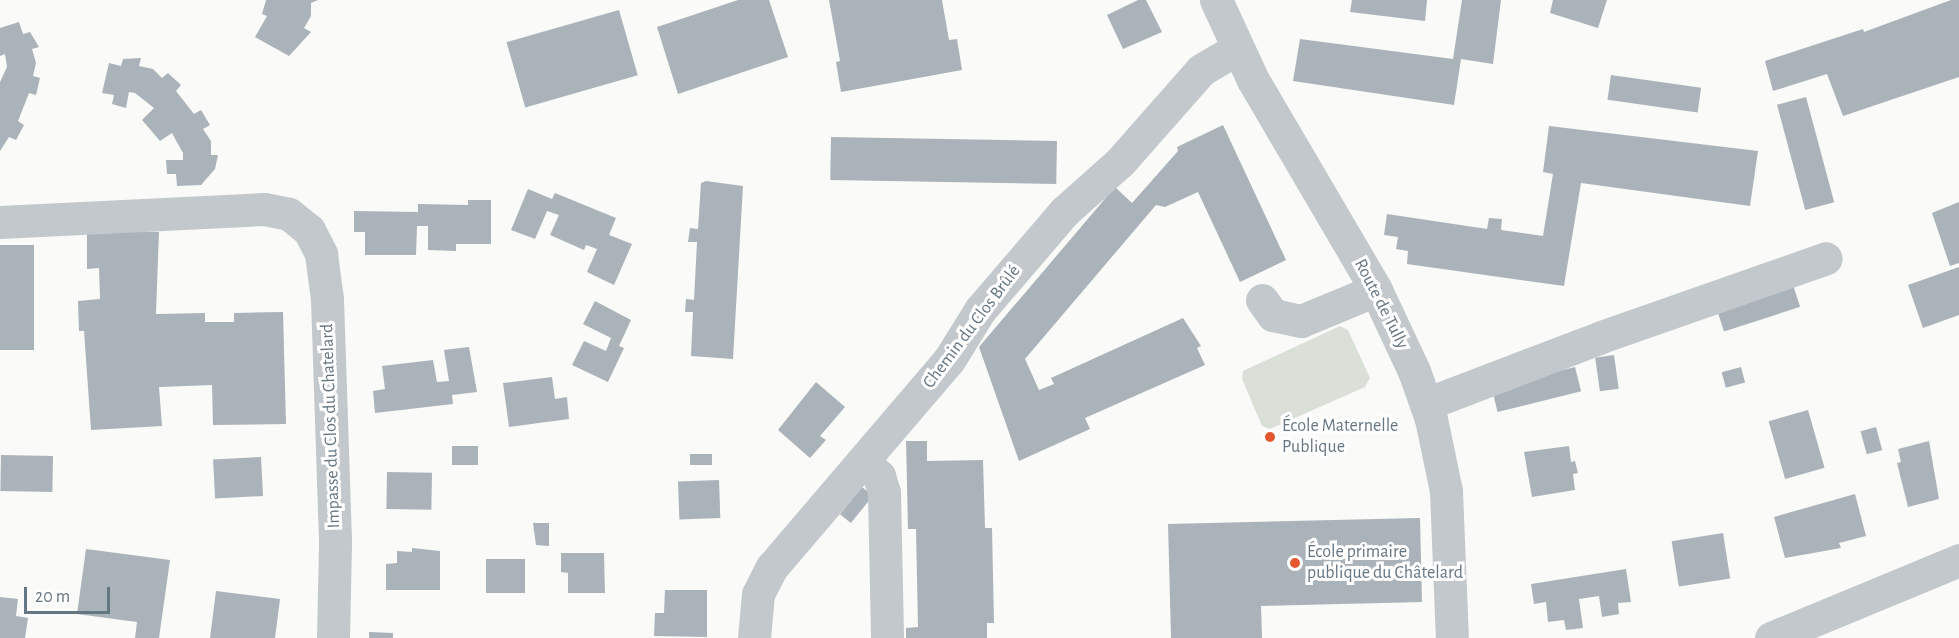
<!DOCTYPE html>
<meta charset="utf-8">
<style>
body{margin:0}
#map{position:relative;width:1959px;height:638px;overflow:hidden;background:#fafaf8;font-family:"Alegreya Sans",sans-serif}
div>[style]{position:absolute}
.green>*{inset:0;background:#dadfd7}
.building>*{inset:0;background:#aab3b9;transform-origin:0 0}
.minor>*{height:33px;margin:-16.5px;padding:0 16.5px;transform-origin:16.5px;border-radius:16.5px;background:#c3c8cc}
.dots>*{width:16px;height:16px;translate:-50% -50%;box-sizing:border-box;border:3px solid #fff;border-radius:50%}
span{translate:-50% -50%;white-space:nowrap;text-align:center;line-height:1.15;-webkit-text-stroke:6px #fff;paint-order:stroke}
.street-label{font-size:18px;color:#657683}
.poi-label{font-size:18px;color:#657683}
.left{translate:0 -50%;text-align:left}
.scale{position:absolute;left:24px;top:587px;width:86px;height:27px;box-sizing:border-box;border:3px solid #657683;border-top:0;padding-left:8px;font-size:18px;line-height:21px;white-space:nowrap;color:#657683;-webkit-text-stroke:4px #fff;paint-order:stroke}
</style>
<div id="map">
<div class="green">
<div style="clip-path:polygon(1340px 326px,1348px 330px,1370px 378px,1365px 387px,1270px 429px,1262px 426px,1242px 379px,1243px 371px)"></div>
</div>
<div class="building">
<div style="clip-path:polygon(266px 0,318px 0,311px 3px,311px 16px,304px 28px,311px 32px,289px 56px,255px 37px,267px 16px,262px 14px)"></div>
<div style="clip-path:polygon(738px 0,769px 0,788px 57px,678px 94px,657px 27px)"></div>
<div style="clip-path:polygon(829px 0,942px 0,949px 40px,957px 39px,962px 70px,841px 92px,836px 62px,840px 61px)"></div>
<div style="clip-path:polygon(1138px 0,1146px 0,1162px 32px,1123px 49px,1107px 15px)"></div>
<div style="clip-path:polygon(1352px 0,1427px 0,1425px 21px,1350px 12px)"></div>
<div style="clip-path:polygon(1462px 0,1501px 0,1493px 64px,1461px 59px,1454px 105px,1293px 81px,1300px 39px,1453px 59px)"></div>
<div style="clip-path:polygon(1553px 0,1607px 0,1598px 28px,1550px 13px)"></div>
<div style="clip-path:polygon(1951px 0,1959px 0,1959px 77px,1843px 116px,1827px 74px,1773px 91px,1765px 61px,1863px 29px,1864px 32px)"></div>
<div style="left:619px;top:10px;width:68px;height:117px;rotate:74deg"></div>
<div style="clip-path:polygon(19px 22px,23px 34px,30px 32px,39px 47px,32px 49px,36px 63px,33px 76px,40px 78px,36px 95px,29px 93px,18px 121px,24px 125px,16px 140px,9px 137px,0 151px,0 82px,7px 67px,5px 54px,0 56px,0 28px)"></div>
<div style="clip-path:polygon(141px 58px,139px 66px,153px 69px,162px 78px,168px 73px,181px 85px,176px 91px,194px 114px,201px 110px,210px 125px,203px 129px,211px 141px,211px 155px,218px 155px,215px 169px,201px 185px,177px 186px,176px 174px,167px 174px,166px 160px,183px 160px,183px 153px,172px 133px,160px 141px,142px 120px,154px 108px,135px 93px,129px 92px,126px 108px,112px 104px,114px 95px,102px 93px,109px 63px,121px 66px,123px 59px)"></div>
<div style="left:1611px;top:75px;width:91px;height:25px;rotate:8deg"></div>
<div style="left:1806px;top:97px;width:109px;height:30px;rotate:75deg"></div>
<div style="clip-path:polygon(1223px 125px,1286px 260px,1240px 282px,1198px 192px,1165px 207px,1156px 205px,1025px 359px,1039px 390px,1054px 384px,1051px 378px,1183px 318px,1201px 346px,1197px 348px,1205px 365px,1085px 418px,1090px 429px,1019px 461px,979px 347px,1115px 187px,1132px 203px,1178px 151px,1177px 147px)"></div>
<div style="clip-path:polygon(1549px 126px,1758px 151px,1750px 206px,1581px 183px,1564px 286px,1407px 264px,1408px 251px,1396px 249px,1398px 237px,1384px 235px,1387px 214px,1487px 229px,1489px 218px,1502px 219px,1501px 230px,1543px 236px,1553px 174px,1543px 172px)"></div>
<div style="left:831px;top:137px;width:226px;height:43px;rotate:1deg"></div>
<div style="clip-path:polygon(706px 181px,743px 186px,733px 359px,691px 356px,693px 312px,685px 312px,686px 299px,694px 300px,697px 242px,688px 242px,690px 228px,698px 229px,701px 183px)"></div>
<div style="clip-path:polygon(528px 189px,552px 199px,555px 193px,616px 218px,609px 235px,632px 244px,614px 285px,587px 272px,597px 249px,586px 245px,584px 250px,550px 235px,559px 215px,547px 211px,535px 239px,511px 230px)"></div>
<div style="clip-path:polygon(468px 200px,491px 200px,491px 244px,456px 244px,456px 251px,428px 250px,428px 226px,417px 226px,416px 255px,365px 255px,365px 232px,354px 232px,354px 211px,418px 212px,418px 204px,468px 205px)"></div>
<div style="clip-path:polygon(1959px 202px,1959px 263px,1950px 266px,1932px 213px)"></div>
<div style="clip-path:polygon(87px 230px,159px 232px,156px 314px,205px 313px,205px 322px,234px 322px,234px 313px,283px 312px,286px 424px,213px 425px,212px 385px,159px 387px,162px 426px,91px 430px,84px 331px,79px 331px,78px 301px,100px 299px,99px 268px,87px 269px)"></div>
<div style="left:0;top:245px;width:34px;height:105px"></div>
<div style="clip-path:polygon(1959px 267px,1959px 315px,1923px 328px,1908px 285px)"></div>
<div style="left:1793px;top:285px;width:23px;height:80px;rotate:72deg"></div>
<div style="clip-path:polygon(595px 301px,631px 320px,619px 346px,624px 348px,608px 382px,572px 365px,584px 341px,606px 351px,611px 338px,583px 324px)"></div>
<div style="clip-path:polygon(469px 347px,477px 392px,452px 395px,453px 404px,375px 413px,373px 391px,385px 389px,382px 366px,433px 360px,437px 382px,449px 381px,444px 350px)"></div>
<div style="left:1614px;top:355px;width:34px;height:19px;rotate:82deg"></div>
<div style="left:1575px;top:367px;width:25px;height:86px;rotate:76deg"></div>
<div style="left:1741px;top:367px;width:16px;height:20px;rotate:75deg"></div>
<div style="clip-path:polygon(552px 377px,555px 399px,567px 397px,569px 419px,509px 427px,503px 383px)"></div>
<div style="clip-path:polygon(816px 382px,845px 407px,820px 436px,826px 440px,810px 458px,778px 430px)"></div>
<div style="left:1808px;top:410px;width:60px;height:41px;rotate:74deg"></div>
<div style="left:1876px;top:427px;width:24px;height:16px;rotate:75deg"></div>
<div style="clip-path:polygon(906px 441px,927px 441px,927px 461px,983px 460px,985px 528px,992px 528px,994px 623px,987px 623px,987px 638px,906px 638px,906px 628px,918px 627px,916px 529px,908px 529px)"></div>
<div style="clip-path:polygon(1929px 441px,1939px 499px,1908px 507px,1897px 463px,1901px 462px,1898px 449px)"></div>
<div style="left:452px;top:446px;width:26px;height:19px"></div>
<div style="clip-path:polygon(1569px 446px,1571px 462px,1575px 461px,1578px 473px,1573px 474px,1575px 490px,1532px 497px,1524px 452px)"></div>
<div style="left:690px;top:454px;width:22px;height:11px"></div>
<div style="left:1px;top:455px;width:52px;height:36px;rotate:1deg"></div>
<div style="left:261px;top:457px;width:39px;height:48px;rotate:87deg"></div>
<div style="left:387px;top:472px;width:45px;height:37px;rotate:1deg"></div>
<div style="left:719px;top:480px;width:38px;height:41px;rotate:88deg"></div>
<div style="left:862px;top:487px;width:14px;height:35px;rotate:39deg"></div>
<div style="clip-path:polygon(1855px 494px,1866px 536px,1839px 543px,1841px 548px,1785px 558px,1774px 517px)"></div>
<div style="clip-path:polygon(1420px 518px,1422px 602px,1261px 606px,1262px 638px,1171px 638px,1168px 524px)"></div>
<div style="clip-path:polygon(533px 523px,549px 523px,549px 546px,536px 545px)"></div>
<div style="left:1723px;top:533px;width:46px;height:52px;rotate:81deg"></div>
<div style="clip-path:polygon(412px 548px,440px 551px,440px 590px,386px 590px,386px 564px,397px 563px,397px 551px,412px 552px)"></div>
<div style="clip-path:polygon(86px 549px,170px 560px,159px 638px,135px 638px,137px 622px,77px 614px)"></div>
<div style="clip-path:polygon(561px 553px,604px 553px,605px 593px,568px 593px,568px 573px,561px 572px)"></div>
<div style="left:486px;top:559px;width:39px;height:34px"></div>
<div style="clip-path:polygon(1626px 569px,1631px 602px,1618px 603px,1619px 614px,1602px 617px,1599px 596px,1579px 599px,1583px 628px,1566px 630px,1564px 620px,1548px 622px,1546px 602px,1534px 604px,1531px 584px)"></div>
<div style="clip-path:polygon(665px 590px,707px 590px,707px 637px,654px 636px,655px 613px,664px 613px)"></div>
<div style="clip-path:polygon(216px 591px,280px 599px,275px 638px,210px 638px)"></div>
<div style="clip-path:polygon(0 597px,18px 599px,16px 616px,28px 618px,25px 638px,0 638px)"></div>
<div style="clip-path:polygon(369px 632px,393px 633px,393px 638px,369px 638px)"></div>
</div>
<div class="minor">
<div style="left:1216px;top:0;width:88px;rotate:65.2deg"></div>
<div style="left:1253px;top:80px;width:243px;rotate:59.6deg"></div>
<div style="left:1376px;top:290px;width:89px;rotate:64.9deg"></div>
<div style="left:1414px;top:371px;width:51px;rotate:70.5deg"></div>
<div style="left:1431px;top:419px;width:74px;rotate:78.2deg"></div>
<div style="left:1446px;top:491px;width:147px;rotate:87.7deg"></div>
<div style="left:0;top:222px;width:264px;rotate:-2.8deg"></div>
<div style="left:264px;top:209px;width:25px;rotate:11deg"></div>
<div style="left:289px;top:214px;width:26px;rotate:39deg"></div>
<div style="left:309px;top:230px;width:27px;rotate:63deg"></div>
<div style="left:321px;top:254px;width:45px;rotate:82.4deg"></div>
<div style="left:327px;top:299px;width:245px;rotate:88.1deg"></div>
<div style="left:335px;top:544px;width:94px;rotate:91.2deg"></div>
<div style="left:1262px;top:300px;width:19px;rotate:54deg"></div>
<div style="left:1273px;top:315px;width:29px;rotate:12deg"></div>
<div style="left:1301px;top:321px;width:81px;rotate:-22.5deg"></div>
<div style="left:1426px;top:404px;width:187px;rotate:-20.9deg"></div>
<div style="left:1601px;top:337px;width:238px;rotate:-19.3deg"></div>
<div style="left:864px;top:462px;width:21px;rotate:43deg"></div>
<div style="left:879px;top:476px;width:17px;rotate:73deg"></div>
<div style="left:884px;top:492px;width:146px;rotate:88.8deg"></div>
<div style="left:754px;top:638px;width:44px;rotate:-84.8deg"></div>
<div style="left:758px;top:594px;width:30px;rotate:-63deg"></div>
<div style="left:772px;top:567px;width:272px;rotate:-49.5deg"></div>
<div style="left:949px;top:360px;width:59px;rotate:-58.2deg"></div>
<div style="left:980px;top:310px;width:130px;rotate:-49.4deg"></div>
<div style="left:1065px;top:211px;width:74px;rotate:-41.7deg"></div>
<div style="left:1120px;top:162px;width:123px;rotate:-48.6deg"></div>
<div style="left:1201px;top:70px;width:42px;rotate:-30.3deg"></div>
<div style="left:1771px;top:638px;width:204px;rotate:-22.5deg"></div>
</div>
<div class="dots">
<div style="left:1270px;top:437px;background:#e4572e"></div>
<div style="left:1295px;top:563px;background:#e4572e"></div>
</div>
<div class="street-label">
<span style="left:1381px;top:304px;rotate:63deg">Route de Tully</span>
<span style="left:972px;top:327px;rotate:-53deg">Chemin du Clos Brûlé</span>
<span style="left:331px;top:426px;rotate:-92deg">Impasse du Clos du Chatelard</span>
</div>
<div class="poi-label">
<span class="left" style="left:1282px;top:437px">École Maternelle<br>Publique</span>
<span class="left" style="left:1307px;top:563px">École primaire<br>publique du Châtelard</span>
</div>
<div class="scale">20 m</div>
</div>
